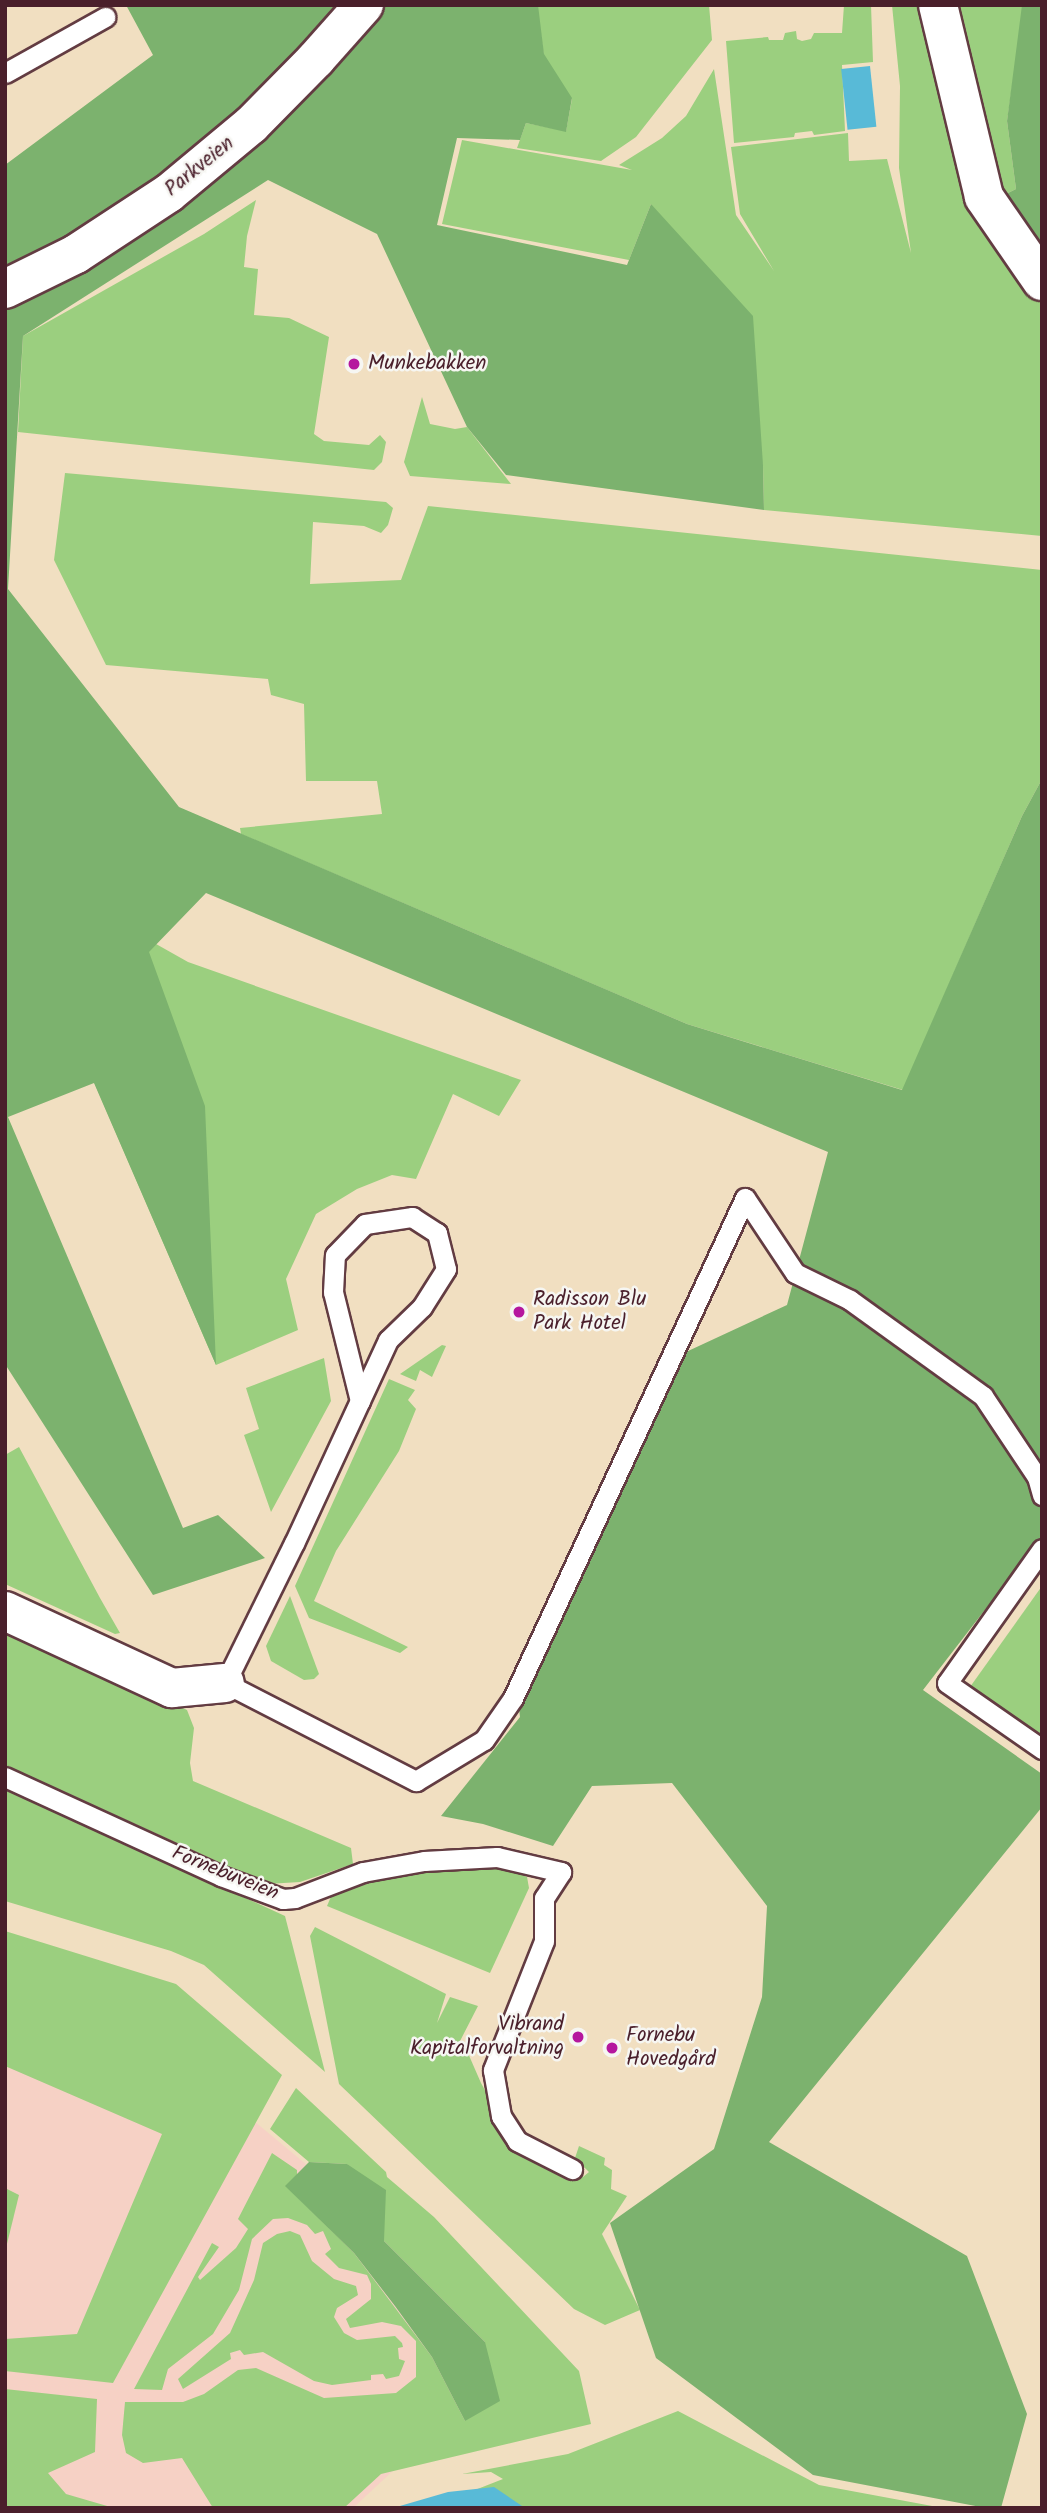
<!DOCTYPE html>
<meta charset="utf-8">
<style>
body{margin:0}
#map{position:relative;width:1047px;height:2513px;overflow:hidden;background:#f1dfc1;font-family:Kalam,sans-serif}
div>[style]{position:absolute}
.built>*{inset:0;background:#f6d1c5}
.green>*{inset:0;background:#9bcf7f}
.forest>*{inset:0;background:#7cb26e}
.water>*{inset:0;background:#58bad7;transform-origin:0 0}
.roads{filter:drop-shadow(2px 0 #633c42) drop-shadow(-2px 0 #633c42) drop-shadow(0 2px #633c42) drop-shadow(0 -2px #633c42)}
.lane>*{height:19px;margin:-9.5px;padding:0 9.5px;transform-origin:9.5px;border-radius:9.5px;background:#fff}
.street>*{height:38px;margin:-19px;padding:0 19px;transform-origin:19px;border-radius:19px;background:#fff}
.dots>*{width:19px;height:19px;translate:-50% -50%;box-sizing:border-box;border:4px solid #f6f6f2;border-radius:50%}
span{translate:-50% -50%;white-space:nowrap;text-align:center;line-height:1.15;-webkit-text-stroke:5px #f6f6f2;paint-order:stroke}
.street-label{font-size:21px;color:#4a1f2b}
.poi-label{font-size:21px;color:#4a1f2b}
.left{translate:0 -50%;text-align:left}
.right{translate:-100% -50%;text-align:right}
.frame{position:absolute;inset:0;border:7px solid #4a1f2b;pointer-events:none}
</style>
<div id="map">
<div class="built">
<div style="clip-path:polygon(5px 2017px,147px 2032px,526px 2347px,353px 2508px,5px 2508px)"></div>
</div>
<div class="green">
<div style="clip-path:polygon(537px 5px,709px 5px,712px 40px,636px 137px,601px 161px,517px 148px,526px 123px,566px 131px,572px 99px,545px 65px)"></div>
<div style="clip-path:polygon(844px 5px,871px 5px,873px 62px,842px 65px,845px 131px,814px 135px,812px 131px,795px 133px,794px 137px,734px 143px,726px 41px,768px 37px,769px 40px,783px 40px,785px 33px,796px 31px,797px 39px,802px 41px,811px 39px,814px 33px,842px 33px)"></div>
<div style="clip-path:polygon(892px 5px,923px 5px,931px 60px,955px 146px,1042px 299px,1042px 536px,764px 510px,763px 465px,651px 204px,629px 260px,442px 224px,462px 140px,632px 170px,619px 165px,662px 138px,686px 116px,714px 69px,736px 215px,774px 271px,740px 214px,731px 147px,848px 133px,849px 161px,887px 159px,911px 253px,899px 168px,900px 86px)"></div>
<div style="clip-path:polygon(949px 5px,1024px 5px,1007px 121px,1016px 189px,998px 198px)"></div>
<div style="clip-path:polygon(256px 200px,247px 236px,244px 267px,258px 269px,254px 315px,289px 318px,329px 337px,314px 434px,324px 441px,369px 445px,380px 435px,386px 442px,382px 462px,374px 470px,18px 432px,23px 336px,204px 234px)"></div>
<div style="clip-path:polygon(422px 397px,430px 424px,455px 429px,467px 427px,511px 484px,410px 476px,404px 462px)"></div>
<div style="clip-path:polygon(65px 473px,386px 502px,393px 508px,388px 525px,381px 533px,364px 526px,313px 522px,310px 584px,401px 580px,428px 506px,1042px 570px,1042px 779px,1022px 816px,903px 1090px,687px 1024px,241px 834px,240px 828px,382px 814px,377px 781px,306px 781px,304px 704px,271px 695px,268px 679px,106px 665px,54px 560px)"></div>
<div style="clip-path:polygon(46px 882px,188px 962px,521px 1080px,499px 1116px,453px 1094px,416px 1179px,392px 1175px,357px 1189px,316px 1214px,286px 1279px,298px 1330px,216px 1365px,94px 1082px)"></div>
<div style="clip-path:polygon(442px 1345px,446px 1346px,432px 1377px,420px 1370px,416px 1381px,400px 1374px)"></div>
<div style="clip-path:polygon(324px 1358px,331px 1401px,271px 1512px,244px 1435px,259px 1429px,246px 1388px)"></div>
<div style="clip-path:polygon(389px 1379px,415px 1390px,408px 1400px,416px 1409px,399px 1451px,336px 1551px,314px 1601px,408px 1647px,400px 1653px,309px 1618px,295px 1586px)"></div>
<div style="clip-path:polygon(19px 1447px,100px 1598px,120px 1633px,115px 1634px,5px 1584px,5px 1455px)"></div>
<div style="clip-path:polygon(1042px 1586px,1042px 1738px,970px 1687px)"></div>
<div style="clip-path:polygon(290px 1596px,319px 1674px,314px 1679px,304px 1680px,271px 1661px,266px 1646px)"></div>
<div style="clip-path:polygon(5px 1625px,187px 1710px,194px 1728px,190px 1763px,193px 1781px,351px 1848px,353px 1864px,300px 1882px,267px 1884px,5px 1765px)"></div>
<div style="clip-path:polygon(5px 1788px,285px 1916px,325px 2072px,204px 1965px,171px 1951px,5px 1901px)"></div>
<div style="clip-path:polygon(444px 1865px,501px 1866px,527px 1877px,529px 1888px,490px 1973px,327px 1906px,333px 1892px)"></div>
<div style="clip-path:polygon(315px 1927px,446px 1994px,437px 2023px,450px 1997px,478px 2006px,459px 2043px,464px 2044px,481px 2083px,514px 2144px,530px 2156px,583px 2177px,589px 2172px,575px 2158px,579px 2146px,605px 2158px,604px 2165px,612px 2170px,611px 2189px,627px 2196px,602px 2234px,640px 2310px,605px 2325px,574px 2309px,339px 2084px,310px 1936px)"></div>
<div style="clip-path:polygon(5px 1931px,176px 1984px,282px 2075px,113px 2383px,5px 2371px,5px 2339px,77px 2334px,162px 2134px,5px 2066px)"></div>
<div style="clip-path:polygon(296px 2088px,386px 2172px,387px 2177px,434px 2217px,579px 2371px,591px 2424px,381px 2474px,344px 2508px,213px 2508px,182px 2458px,143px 2463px,126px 2453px,122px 2435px,125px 2402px,183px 2402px,204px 2394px,238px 2370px,256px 2368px,324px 2398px,396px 2393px,416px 2377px,416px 2341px,401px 2326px,382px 2322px,350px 2328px,346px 2319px,371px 2299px,371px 2284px,367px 2275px,339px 2268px,325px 2254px,331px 2249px,323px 2231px,315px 2234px,307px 2225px,288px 2218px,273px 2219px,252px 2239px,239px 2290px,213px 2334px,168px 2369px,162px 2390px,134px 2389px,212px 2243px,219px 2247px,198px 2277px,200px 2280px,236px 2248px,248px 2229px,238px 2219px,272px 2153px,297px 2170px,297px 2175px,286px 2186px,354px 2253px,432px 2357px,465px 2421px,485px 2342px,384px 2241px,347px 2164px,309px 2162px,270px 2129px)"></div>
<div style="clip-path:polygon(5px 2188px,19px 2195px,5px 2252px)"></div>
<div style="clip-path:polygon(290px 2231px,300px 2235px,312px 2261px,334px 2279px,356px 2286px,358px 2295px,337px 2308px,334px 2317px,344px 2333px,357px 2340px,395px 2336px,402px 2343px,403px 2347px,398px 2348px,399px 2359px,405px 2361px,399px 2376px,386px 2379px,383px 2374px,371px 2375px,371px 2380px,332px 2385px,314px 2381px,263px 2352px,244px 2355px,240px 2350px,230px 2353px,231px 2359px,183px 2389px,178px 2379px,230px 2333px,254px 2280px,263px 2243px,277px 2234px)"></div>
<div style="clip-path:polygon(5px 2389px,97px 2399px,95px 2452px,48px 2473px,66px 2494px,114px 2508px,5px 2508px)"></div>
<div style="clip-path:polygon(678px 2411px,819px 2485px,943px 2508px,429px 2508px,503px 2479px,491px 2472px,462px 2474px,568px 2454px)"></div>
</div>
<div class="forest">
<div style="clip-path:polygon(126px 5px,538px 5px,544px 54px,572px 98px,566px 132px,526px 123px,520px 140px,457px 138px,437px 225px,627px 265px,651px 204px,753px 316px,763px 465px,764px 510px,506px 475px,467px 427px,377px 234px,268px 180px,23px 336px,8px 589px,179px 807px,687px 1024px,902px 1090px,1022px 816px,1042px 779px,1042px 1536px,923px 1690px,1042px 1774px,1042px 1807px,769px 2142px,967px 2256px,1027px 2414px,1001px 2508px,986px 2508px,813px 2475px,656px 2358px,610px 2223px,714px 2149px,762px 1997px,767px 1906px,672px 1783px,592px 1786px,553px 1846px,483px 1824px,441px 1816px,520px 1717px,515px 1673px,673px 1358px,787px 1305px,828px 1152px,206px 893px,149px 952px,205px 1106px,216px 1365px,94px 1083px,8px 1117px,183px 1528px,218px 1515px,265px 1558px,153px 1595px,5px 1364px,5px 165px,153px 55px)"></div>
<div style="clip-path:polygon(1022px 5px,1042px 5px,1042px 248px,998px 198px,1016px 189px,1007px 121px)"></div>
<div style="clip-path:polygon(309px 2162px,347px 2164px,386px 2190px,384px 2241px,485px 2342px,500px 2401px,465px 2421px,432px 2357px,395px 2306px,354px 2253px,285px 2186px)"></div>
</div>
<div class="water">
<div style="left:870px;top:66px;width:61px;height:29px;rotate:84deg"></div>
<div style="clip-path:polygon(494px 2487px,525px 2508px,393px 2508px,448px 2492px)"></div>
</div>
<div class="roads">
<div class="lane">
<div style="left:5px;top:73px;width:115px;rotate:-29.2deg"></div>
<div style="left:360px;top:1401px;width:112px;rotate:-103.9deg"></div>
<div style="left:333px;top:1292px;width:37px;rotate:-87deg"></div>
<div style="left:335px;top:1255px;width:43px;rotate:-45.9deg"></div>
<div style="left:365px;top:1224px;width:48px;rotate:-8.5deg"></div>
<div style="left:412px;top:1217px;width:30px;rotate:33deg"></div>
<div style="left:437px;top:1233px;width:37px;rotate:76deg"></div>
<div style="left:446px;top:1269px;width:45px;rotate:122.3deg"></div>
<div style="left:422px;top:1307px;width:47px;rotate:135.9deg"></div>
<div style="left:388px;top:1340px;width:224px;rotate:114.8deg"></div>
<div style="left:294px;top:1543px;width:156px;rotate:116.2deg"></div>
<div style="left:225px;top:1683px;width:215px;rotate:27.2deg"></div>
<div style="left:416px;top:1781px;width:79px;rotate:-31.1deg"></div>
<div style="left:484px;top:1740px;width:51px;rotate:-55.4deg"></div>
<div style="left:513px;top:1698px;width:551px;rotate:-65.11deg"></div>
<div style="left:745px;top:1198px;width:90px;rotate:56.3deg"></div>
<div style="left:795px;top:1273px;width:61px;rotate:26.1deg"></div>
<div style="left:850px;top:1300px;width:164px;rotate:35.8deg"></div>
<div style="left:983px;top:1396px;width:97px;rotate:56.3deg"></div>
<div style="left:1037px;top:1477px;width:19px;rotate:74deg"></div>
<div style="left:1042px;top:1549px;width:164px;rotate:125.3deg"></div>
<div style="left:947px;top:1683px;width:116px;rotate:34.8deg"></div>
<div style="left:5px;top:1777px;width:238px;rotate:24.6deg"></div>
<div style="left:221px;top:1876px;width:66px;rotate:20.4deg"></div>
<div style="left:283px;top:1899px;width:12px;rotate:-5deg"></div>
<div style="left:295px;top:1898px;width:73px;rotate:-20.9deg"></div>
<div style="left:363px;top:1872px;width:62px;rotate:-10.2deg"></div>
<div style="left:424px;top:1861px;width:73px;rotate:-3.1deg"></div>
<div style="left:497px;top:1857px;width:66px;rotate:13.2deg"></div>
<div style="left:561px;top:1872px;width:31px;rotate:123deg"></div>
<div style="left:544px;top:1898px;width:43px;rotate:90deg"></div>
<div style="left:544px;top:1941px;width:139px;rotate:111.6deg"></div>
<div style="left:493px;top:2070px;width:47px;rotate:80.1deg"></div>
<div style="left:501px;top:2116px;width:30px;rotate:57deg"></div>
<div style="left:517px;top:2141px;width:62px;rotate:27deg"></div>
</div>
<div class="street">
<div style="left:938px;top:5px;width:197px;rotate:76.5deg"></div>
<div style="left:984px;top:197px;width:102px;rotate:55.4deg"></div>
<div style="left:5px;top:289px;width:79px;rotate:-26.2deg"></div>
<div style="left:76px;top:254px;width:111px;rotate:-33.3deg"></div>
<div style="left:169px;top:193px;width:107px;rotate:-39.7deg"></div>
<div style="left:251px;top:125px;width:93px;rotate:-45.4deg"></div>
<div style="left:316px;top:59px;width:72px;rotate:-48.4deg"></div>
<div style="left:5px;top:1611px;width:184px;rotate:24.8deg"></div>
<div style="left:172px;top:1688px;width:53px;rotate:-5.4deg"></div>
</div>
</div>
<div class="dots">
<div style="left:354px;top:364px;background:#b5179e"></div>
<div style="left:519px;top:1312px;background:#b5179e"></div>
<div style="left:578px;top:2037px;background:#b5179e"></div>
<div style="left:612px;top:2048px;background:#b5179e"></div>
</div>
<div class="street-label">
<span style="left:200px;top:167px;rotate:-39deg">Parkveien</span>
<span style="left:225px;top:1874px;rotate:22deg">Fornebuveien</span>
</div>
<div class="poi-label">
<span class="left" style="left:368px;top:364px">Munkebakken</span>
<span class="left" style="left:533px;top:1312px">Radisson Blu<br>Park Hotel</span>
<span class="right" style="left:564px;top:2037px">Vibrand<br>Kapitalforvaltning</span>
<span class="left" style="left:626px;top:2048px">Fornebu<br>Hovedgård</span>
</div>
<div class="frame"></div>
</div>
